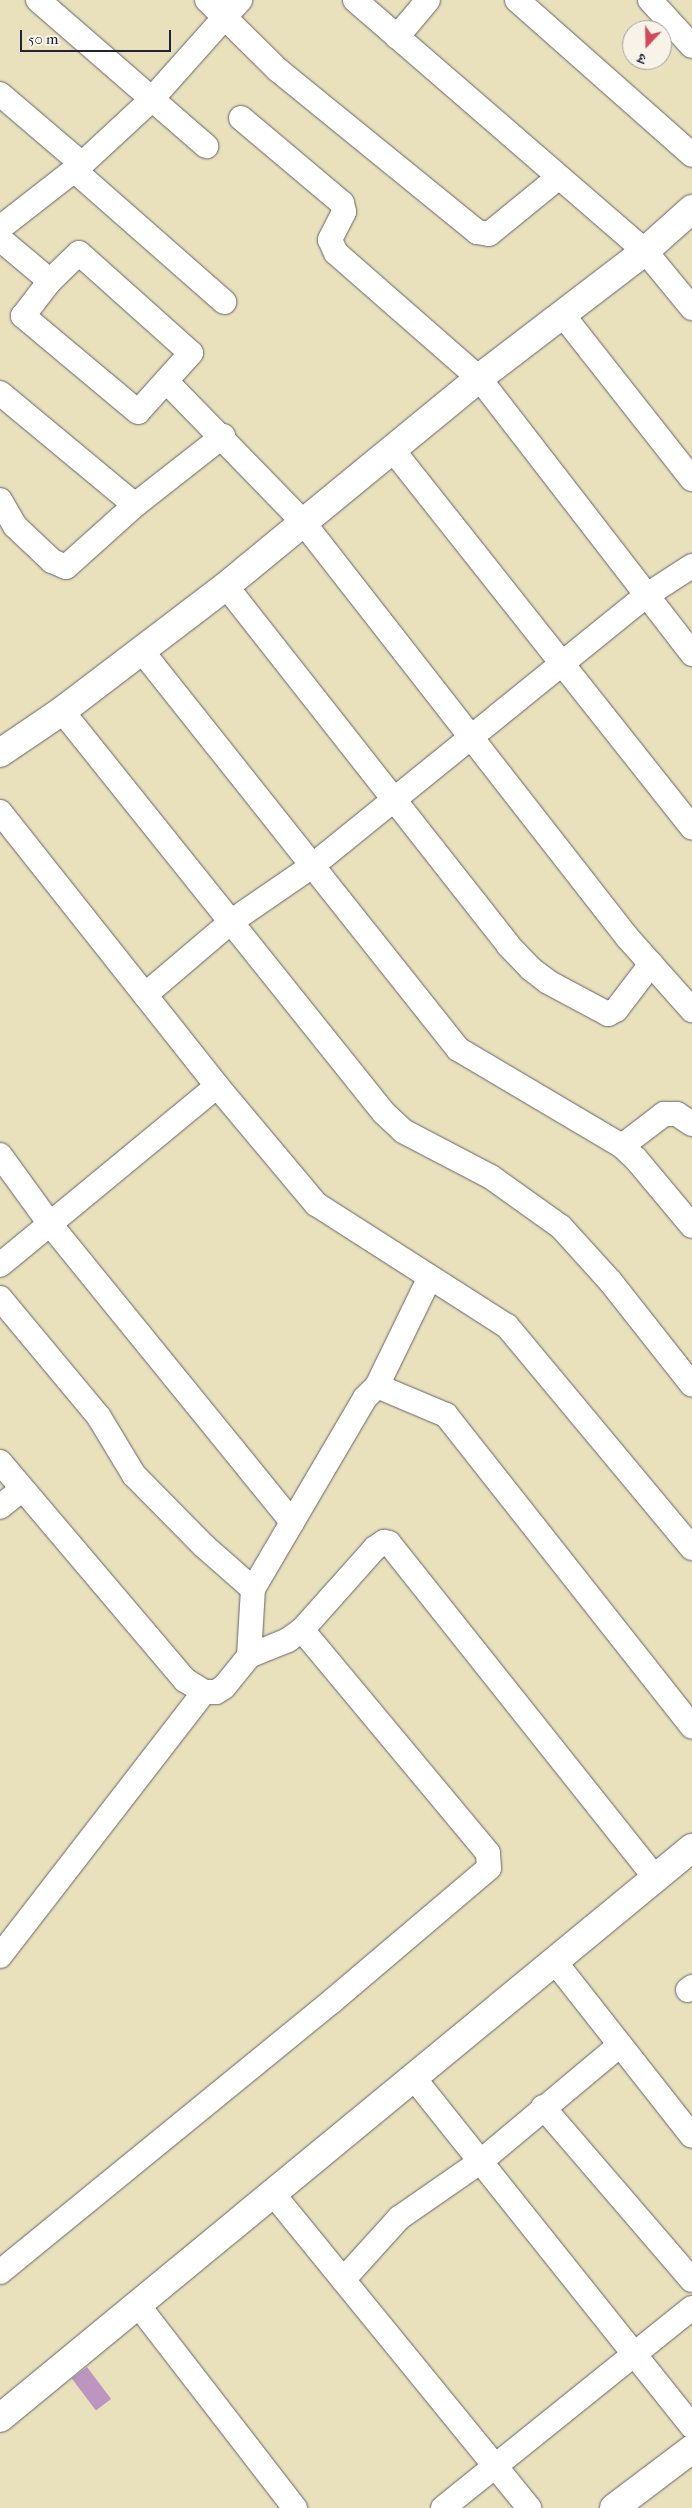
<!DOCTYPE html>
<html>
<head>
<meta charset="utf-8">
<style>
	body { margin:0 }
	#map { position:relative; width:692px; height:2508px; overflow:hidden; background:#e9e0bc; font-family:"IM FELL French Canon","Noto Serif Devanagari",serif }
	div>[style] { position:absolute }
	.building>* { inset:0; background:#bc96c1; transform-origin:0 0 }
	.roads { filter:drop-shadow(0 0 1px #686468) drop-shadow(0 0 1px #686468) }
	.minor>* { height:24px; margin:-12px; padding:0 12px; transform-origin:12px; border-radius:12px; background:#fff }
	.tertiary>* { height:28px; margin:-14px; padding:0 14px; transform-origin:14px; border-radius:14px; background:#fff }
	span { translate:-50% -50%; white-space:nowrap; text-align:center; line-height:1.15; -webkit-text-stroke:4px #f7f3e8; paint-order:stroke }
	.north { position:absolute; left:622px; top:20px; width:50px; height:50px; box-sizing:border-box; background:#f7f3e8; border:1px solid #a29fa3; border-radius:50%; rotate:201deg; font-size:14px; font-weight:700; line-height:20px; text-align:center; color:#22223b }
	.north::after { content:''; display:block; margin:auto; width:18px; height:22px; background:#d1495b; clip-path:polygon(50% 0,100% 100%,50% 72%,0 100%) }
	.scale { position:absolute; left:20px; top:30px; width:151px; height:22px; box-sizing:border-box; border:2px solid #22223b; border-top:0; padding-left:6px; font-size:15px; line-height:18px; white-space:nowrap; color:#22223b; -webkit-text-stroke:4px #f7f3e8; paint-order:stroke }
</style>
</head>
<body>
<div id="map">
	<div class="building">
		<div style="left:87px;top:2367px;width:40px;height:19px;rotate:53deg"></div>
	</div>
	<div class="roads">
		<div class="minor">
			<div style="left:38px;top:0;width:223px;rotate:41deg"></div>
			<div style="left:207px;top:0;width:100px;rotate:44.6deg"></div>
			<div style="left:278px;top:70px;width:257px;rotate:39.1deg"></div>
			<div style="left:477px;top:232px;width:12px;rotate:9deg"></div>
			<div style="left:489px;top:234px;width:90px;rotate:-39.2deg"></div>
			<div style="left:355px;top:0;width:384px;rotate:40.9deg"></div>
			<div style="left:645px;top:251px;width:74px;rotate:50.5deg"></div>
			<div style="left:517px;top:0;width:234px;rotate:41.5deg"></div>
			<div style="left:650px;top:0;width:62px;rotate:47.6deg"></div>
			<div style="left:397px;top:37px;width:48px;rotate:-50deg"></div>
			<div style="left:0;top:94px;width:108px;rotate:40.5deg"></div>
			<div style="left:241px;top:118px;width:132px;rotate:40.1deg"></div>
			<div style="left:342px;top:203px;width:9px;rotate:77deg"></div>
			<div style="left:344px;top:212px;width:31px;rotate:117deg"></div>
			<div style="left:330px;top:240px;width:14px;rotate:65deg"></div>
			<div style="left:336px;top:253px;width:190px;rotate:41.2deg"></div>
			<div style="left:479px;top:378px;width:349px;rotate:52.3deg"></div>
			<div style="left:74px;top:170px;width:200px;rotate:41.3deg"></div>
			<div style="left:0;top:228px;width:104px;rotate:-38deg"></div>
			<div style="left:82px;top:164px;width:94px;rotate:-42.8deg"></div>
			<div style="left:151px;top:100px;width:134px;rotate:-48.3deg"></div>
			<div style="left:0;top:239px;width:65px;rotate:40deg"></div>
			<div style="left:79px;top:253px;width:150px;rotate:41.8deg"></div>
			<div style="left:191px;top:353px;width:79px;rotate:131.9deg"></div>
			<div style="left:138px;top:412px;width:150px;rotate:-140.1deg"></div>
			<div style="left:23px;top:316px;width:44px;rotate:-52.4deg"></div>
			<div style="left:50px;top:281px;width:40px;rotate:-44deg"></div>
			<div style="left:562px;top:314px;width:210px;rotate:51.8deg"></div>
			<div style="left:166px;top:381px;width:197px;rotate:45.8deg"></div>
			<div style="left:303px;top:522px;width:526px;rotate:52.02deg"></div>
			<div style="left:627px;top:937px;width:98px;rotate:48.3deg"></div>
			<div style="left:0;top:393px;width:175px;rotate:39.7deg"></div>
			<div style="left:392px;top:449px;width:483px;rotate:51.6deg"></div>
			<div style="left:0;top:500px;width:30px;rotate:60deg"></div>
			<div style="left:15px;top:526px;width:51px;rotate:43.4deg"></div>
			<div style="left:52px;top:561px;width:15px;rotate:23deg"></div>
			<div style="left:66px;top:567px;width:93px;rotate:-41.9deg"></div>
			<div style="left:135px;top:505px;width:112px;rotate:-38.1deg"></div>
			<div style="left:226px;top:586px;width:457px;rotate:51.8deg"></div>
			<div style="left:508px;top:945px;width:33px;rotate:46deg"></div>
			<div style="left:531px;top:969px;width:21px;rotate:37deg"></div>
			<div style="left:548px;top:982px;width:68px;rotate:28.1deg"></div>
			<div style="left:608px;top:1014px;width:9px;rotate:-27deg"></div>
			<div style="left:616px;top:1010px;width:58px;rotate:-52.7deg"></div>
			<div style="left:141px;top:650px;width:510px;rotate:51.53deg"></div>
			<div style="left:458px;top:1049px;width:191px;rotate:30.6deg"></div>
			<div style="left:622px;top:1146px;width:19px;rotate:43deg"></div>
			<div style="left:636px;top:1159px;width:87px;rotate:50.1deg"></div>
			<div style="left:62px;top:711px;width:515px;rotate:51.31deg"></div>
			<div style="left:384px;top:1113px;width:26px;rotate:43deg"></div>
			<div style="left:403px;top:1131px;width:99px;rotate:27.6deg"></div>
			<div style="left:491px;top:1177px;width:86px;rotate:35.5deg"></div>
			<div style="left:561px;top:1227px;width:73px;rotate:47.8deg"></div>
			<div style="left:610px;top:1281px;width:132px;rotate:51.7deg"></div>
			<div style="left:0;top:812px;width:350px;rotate:51.6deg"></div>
			<div style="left:217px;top:1086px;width:154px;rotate:50deg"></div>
			<div style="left:316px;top:1204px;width:227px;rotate:32.6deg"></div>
			<div style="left:507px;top:1326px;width:289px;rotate:50.2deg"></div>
			<div style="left:145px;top:995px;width:114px;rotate:-40.4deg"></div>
			<div style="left:232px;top:921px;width:97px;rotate:-34.5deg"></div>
			<div style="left:312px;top:866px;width:427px;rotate:-39deg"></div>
			<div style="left:644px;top:597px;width:57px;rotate:-32.9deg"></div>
			<div style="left:622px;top:1146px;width:53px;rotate:-37.3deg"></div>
			<div style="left:664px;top:1114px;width:13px"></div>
			<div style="left:677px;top:1114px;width:18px;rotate:34deg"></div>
			<div style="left:0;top:1155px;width:85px;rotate:54.1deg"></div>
			<div style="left:50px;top:1224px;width:384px;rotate:50.9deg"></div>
			<div style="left:0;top:1265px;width:281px;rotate:-39.5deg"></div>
			<div style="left:0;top:1298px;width:155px;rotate:50.2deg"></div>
			<div style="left:99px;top:1417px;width:68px;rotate:58.9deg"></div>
			<div style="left:134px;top:1475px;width:100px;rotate:45.4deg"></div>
			<div style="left:204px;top:1546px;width:65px;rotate:41.3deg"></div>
			<div style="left:377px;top:1386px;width:121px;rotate:-64.1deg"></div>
			<div style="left:0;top:1462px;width:286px;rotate:49.7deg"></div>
			<div style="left:185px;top:1680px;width:22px;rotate:32deg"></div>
			<div style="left:204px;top:1692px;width:12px"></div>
			<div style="left:216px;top:1692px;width:9px;rotate:-32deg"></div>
			<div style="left:224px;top:1687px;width:40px;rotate:-51deg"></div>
			<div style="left:249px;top:1656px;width:42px;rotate:-22.3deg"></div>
			<div style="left:288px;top:1640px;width:17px;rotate:-36deg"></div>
			<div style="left:302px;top:1630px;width:110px;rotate:-48.3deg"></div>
			<div style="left:375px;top:1548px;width:11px;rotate:-34deg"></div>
			<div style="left:384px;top:1542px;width:5px;rotate:11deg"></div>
			<div style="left:389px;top:1543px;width:429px;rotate:51.5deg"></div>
			<div style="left:0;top:1507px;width:28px;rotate:-39deg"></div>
			<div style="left:249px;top:1656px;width:67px;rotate:-86.6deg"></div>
			<div style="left:253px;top:1589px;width:221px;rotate:-59.6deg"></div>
			<div style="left:365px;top:1398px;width:17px;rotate:-45deg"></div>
			<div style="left:377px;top:1386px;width:75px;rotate:22.8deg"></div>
			<div style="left:446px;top:1415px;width:397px;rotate:51.7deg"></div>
			<div style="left:0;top:1956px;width:334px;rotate:-52.3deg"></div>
			<div style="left:555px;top:1962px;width:221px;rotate:51.8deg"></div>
			<div style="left:688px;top:1990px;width:5px;rotate:-37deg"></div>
			<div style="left:413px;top:2077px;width:447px;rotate:51.4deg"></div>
			<div style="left:543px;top:2107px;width:228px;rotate:49.3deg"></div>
			<div style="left:274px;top:2195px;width:404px;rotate:50.8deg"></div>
			<div style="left:0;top:2272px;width:427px;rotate:-39.2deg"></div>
			<div style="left:331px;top:2002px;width:207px;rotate:-40.3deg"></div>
			<div style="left:489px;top:1868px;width:15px;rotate:-94deg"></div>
			<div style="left:488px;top:1853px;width:290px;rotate:-129.8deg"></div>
			<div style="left:343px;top:2280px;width:84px;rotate:-47.9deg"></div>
			<div style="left:399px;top:2218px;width:98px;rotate:-34.7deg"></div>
			<div style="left:480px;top:2162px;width:182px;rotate:-39.9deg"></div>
			<div style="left:138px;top:2305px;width:257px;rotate:52.3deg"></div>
			<div style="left:443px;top:2508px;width:319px;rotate:-38.8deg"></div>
		</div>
		<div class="tertiary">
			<div style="left:0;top:753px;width:75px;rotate:-34.1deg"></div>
			<div style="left:62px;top:711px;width:206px;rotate:-37.3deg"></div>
			<div style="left:226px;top:586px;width:328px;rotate:-39.4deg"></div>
			<div style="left:479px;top:378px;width:209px;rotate:-37.4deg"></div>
			<div style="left:645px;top:251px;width:63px;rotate:-41.8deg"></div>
			<div style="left:0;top:2418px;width:897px;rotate:-39.48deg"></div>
			<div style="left:614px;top:2508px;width:98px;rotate:-37.1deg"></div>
		</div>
	</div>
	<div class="north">उ</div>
	<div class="scale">50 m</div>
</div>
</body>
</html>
